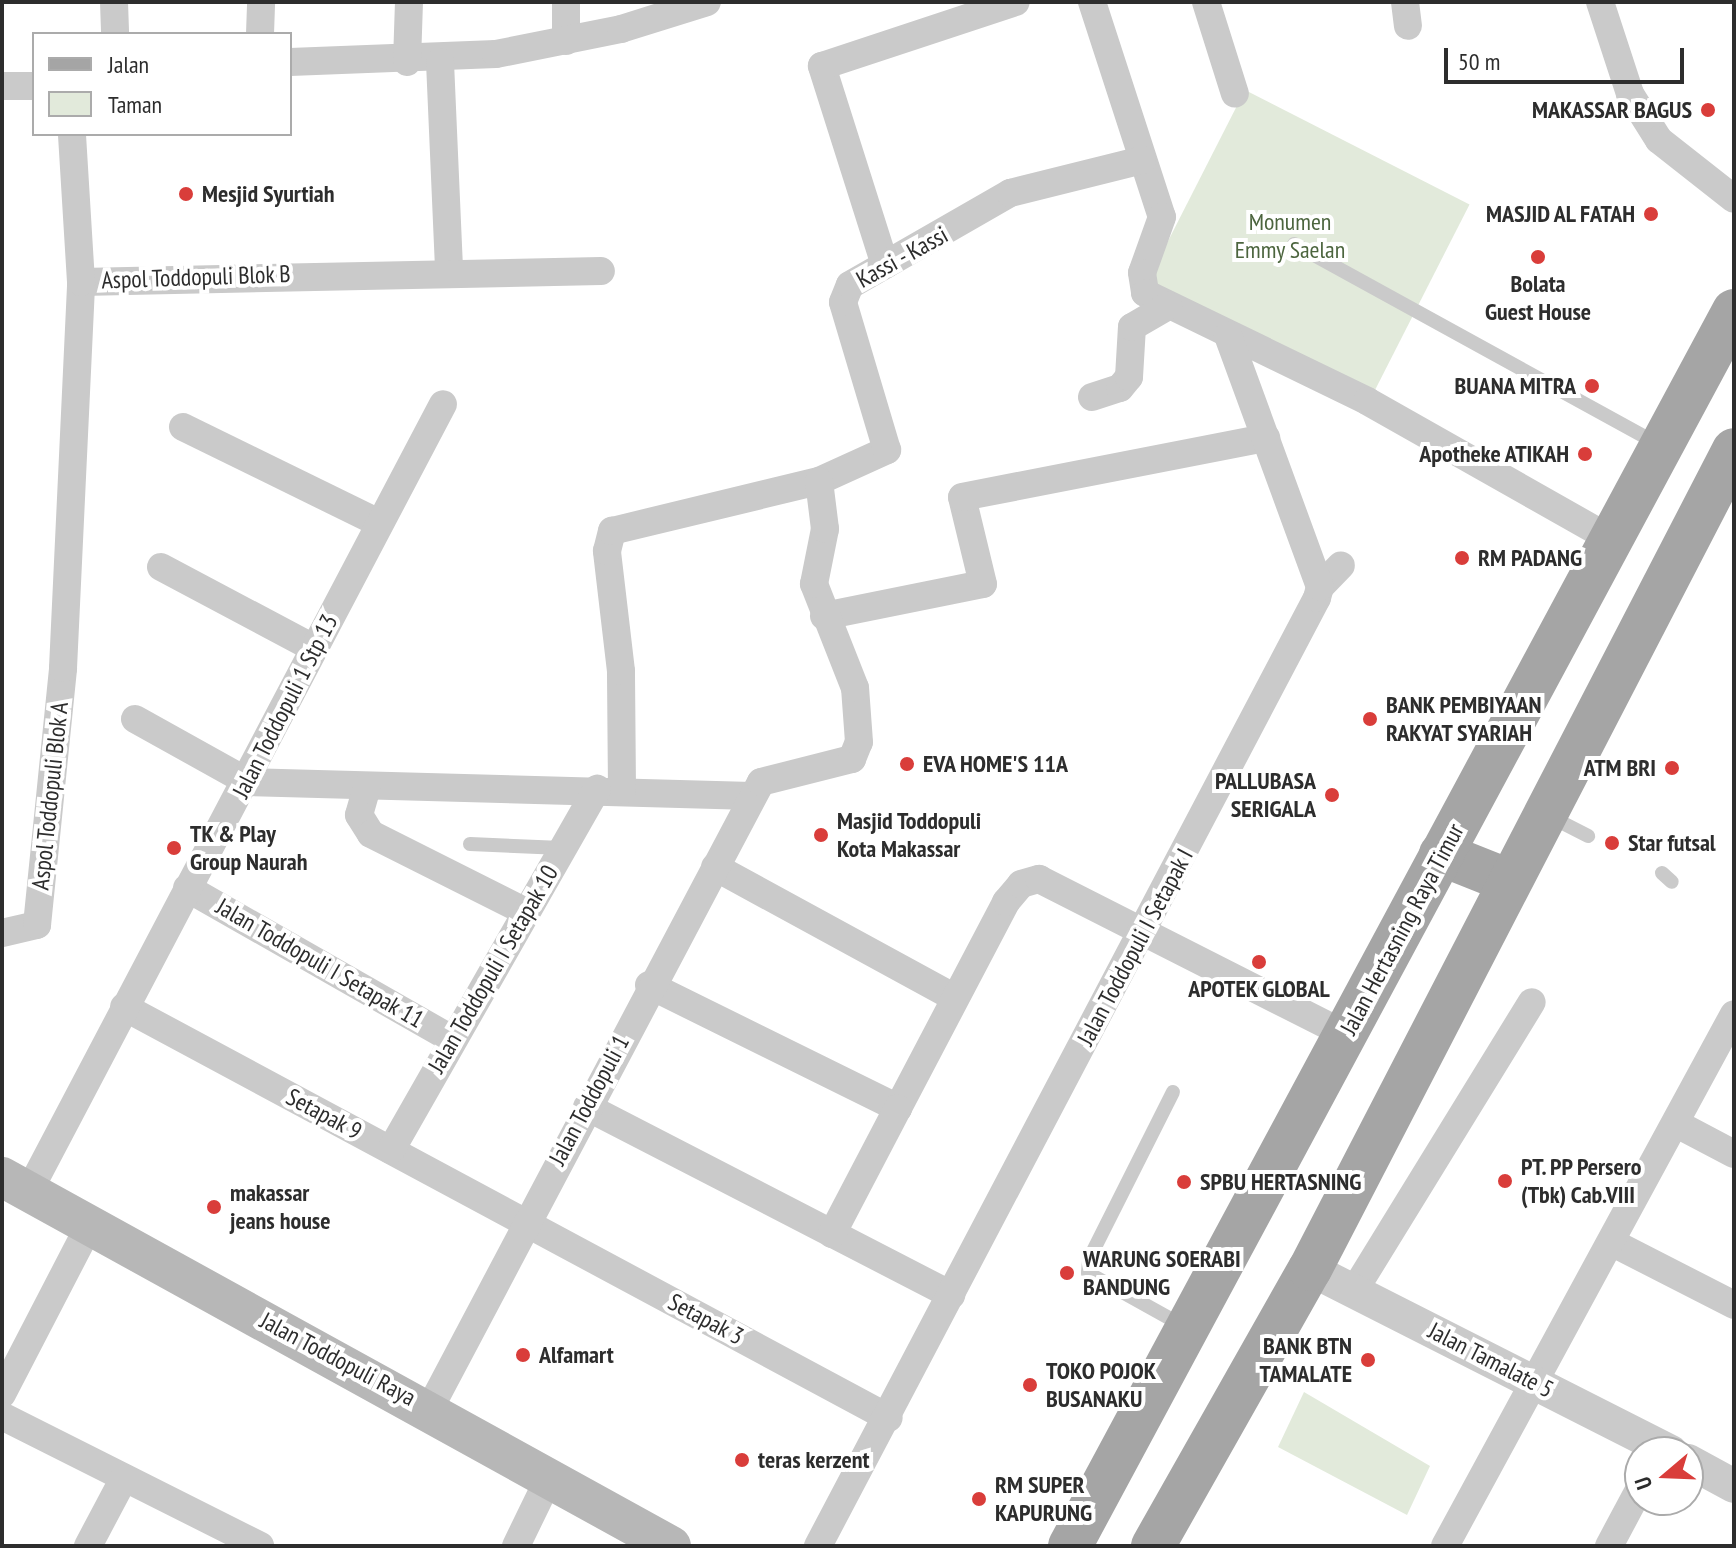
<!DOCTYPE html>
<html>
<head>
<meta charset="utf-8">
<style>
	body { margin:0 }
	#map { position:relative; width:1736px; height:1548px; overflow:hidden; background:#fff; font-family:"PT Sans Narrow",sans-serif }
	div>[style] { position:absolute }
	.green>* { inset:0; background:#e2eadb; transform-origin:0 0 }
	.service>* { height:14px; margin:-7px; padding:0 7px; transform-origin:7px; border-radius:7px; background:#cacaca }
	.minor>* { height:28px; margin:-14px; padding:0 14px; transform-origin:14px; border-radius:14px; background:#cacaca }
	.tertiary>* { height:34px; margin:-17px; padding:0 17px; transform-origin:17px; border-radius:17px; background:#cacaca }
	.secondary>* { height:40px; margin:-20px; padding:0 20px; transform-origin:20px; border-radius:20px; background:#b7b7b7 }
	.primary>* { height:44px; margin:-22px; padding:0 22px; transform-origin:22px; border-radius:22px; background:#a5a5a5 }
	.dots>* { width:22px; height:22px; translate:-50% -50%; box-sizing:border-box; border:4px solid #fff; border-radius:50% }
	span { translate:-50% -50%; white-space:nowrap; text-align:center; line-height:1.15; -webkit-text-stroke:8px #fff; paint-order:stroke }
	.poi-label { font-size:24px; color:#2d2d2d; font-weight:700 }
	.right { translate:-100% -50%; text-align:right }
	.left { translate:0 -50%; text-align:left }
	.park-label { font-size:24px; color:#4c653e }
	.street-label { font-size:24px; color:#2d2d2d }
	.frame { position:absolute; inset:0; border:4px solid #2d2d2d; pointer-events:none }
	.legend { position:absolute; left:32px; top:32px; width:260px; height:104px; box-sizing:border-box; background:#fff; border:2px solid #ababab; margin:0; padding:10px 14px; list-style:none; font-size:24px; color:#2d2d2d }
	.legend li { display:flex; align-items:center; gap:16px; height:40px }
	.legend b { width:40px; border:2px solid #ababab }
	.north { position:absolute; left:1624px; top:1436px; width:80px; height:80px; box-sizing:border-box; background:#fff; border:2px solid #ababab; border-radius:50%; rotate:251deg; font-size:22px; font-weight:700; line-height:32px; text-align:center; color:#2d2d2d }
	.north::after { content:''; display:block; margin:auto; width:28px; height:36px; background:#d93d3a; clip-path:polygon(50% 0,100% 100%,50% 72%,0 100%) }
	.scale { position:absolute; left:1444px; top:48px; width:240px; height:36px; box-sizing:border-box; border:4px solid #2d2d2d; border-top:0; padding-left:10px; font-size:24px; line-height:28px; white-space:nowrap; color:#2d2d2d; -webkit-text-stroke:6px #fff; paint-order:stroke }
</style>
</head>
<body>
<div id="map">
	<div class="green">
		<div style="left:1245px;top:90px;width:252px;height:218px;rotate:27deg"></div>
		<div style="clip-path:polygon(1304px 1392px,1430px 1466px,1407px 1515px,1278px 1447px)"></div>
	</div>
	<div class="service">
		<div style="left:1294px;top:244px;width:415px;rotate:28.8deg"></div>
		<div style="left:1549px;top:816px;width:44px;rotate:27.1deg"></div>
		<div style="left:470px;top:844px;width:92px;rotate:2.5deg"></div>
		<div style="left:1662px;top:873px;width:13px;rotate:42deg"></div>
		<div style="left:1173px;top:1092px;width:187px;rotate:116.7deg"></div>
		<div style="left:1089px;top:1259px;width:14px;rotate:94deg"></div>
		<div style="left:1088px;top:1273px;width:111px;rotate:29.1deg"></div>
	</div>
	<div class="minor">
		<div style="left:114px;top:2px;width:32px;rotate:88deg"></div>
		<div style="left:1092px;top:2px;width:226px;rotate:72deg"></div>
		<div style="left:1162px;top:217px;width:59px;rotate:109.7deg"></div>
		<div style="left:1142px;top:273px;width:20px;rotate:81deg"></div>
		<div style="left:1145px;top:293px;width:247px;rotate:25.9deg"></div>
		<div style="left:1367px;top:401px;width:284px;rotate:29.5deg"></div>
		<div style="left:1206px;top:2px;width:96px;rotate:72.5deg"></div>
		<div style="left:1405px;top:2px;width:24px;rotate:83deg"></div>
		<div style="left:1600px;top:2px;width:97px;rotate:71.9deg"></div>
		<div style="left:1630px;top:94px;width:54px;rotate:57.8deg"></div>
		<div style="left:1659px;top:140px;width:95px;rotate:38.2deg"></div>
		<div style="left:260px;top:34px;width:32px;rotate:-88deg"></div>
		<div style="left:566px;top:41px;width:39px;rotate:-90deg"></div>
		<div style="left:290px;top:62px;width:206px;rotate:-2.2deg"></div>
		<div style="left:496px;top:54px;width:127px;rotate:-11.3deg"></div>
		<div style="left:621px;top:29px;width:90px;rotate:-17.4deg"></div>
		<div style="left:407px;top:62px;width:60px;rotate:-88.1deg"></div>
		<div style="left:440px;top:62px;width:209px;rotate:87.5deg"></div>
		<div style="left:2px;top:86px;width:32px"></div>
		<div style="left:885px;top:265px;width:209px;rotate:-107.6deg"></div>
		<div style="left:822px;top:66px;width:204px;rotate:-18.3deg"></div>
		<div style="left:81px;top:282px;width:520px;rotate:-1.21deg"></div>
		<div style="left:1092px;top:397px;width:29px;rotate:-18deg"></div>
		<div style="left:1120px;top:388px;width:14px;rotate:-51deg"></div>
		<div style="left:1129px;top:377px;width:50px;rotate:-86.6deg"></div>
		<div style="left:1132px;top:327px;width:42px;rotate:-30.3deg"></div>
		<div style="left:183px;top:427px;width:218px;rotate:26.1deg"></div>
		<div style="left:819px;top:481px;width:75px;rotate:-24.5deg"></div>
		<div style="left:887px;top:450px;width:154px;rotate:-106.6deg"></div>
		<div style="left:843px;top:302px;width:18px;rotate:-68deg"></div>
		<div style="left:850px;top:285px;width:185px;rotate:-29.9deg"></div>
		<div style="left:1010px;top:193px;width:136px;rotate:-14deg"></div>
		<div style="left:161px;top:567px;width:174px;rotate:28deg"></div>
		<div style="left:1320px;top:587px;width:30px;rotate:-46deg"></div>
		<div style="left:824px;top:616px;width:162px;rotate:-11.4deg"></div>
		<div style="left:983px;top:584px;width:89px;rotate:-103.6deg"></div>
		<div style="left:962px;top:497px;width:310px;rotate:-11deg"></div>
		<div style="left:135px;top:719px;width:129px;rotate:29.1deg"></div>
		<div style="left:248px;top:782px;width:504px;rotate:1.59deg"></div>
		<div style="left:367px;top:787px;width:29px;rotate:106deg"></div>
		<div style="left:359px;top:815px;width:22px;rotate:58deg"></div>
		<div style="left:371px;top:834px;width:174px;rotate:26.7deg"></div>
		<div style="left:622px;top:790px;width:119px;rotate:-90.5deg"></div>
		<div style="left:621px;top:671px;width:121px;rotate:-96.7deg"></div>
		<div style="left:607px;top:551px;width:21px;rotate:-76deg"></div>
		<div style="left:612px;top:531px;width:213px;rotate:-13.6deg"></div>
		<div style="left:715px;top:867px;width:273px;rotate:28.6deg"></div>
		<div style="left:187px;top:888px;width:305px;rotate:29.7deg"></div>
		<div style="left:2px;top:933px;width:36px;rotate:-13deg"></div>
		<div style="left:37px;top:925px;width:258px;rotate:-84.2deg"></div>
		<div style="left:63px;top:668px;width:386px;rotate:-87.3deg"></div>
		<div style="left:81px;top:282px;width:148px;rotate:-93.5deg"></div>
		<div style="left:649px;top:985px;width:278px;rotate:26.3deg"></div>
		<div style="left:898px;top:1108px;width:233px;rotate:-62.3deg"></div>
		<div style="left:1006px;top:902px;width:23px;rotate:-50deg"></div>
		<div style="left:1021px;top:884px;width:19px;rotate:-16deg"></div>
		<div style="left:1039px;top:879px;width:344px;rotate:26.9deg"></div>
		<div style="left:124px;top:1007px;width:868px;rotate:28.25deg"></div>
		<div style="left:587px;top:1107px;width:410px;rotate:27.3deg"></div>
		<div style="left:1677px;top:1124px;width:64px;rotate:27.8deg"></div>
		<div style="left:391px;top:1150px;width:416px;rotate:-60.3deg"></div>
		<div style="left:29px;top:1191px;width:889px;rotate:-62.25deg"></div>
		<div style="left:832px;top:1234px;width:142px;rotate:-62.4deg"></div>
		<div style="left:1611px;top:1242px;width:138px;rotate:27.1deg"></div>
		<div style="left:1354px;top:1291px;width:339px;rotate:-58.4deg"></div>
		<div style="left:2px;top:1394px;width:187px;rotate:-62.6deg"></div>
		<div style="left:430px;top:1408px;width:708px;rotate:-62.13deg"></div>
		<div style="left:761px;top:782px;width:94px;rotate:-14.2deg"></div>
		<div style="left:852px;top:759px;width:18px;rotate:-68deg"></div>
		<div style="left:859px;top:742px;width:54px;rotate:-94.2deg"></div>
		<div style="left:855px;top:688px;width:112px;rotate:-111.5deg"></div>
		<div style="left:814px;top:584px;width:56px;rotate:-78.7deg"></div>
		<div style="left:825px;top:529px;width:48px;rotate:-97.1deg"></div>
		<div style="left:2px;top:1416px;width:289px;rotate:26.7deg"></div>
		<div style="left:88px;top:1546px;width:77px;rotate:-62.1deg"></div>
		<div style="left:516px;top:1546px;width:73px;rotate:-64.1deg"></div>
		<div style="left:818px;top:1546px;width:1071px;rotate:-62.24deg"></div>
		<div style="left:1317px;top:598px;width:11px;rotate:-75deg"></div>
		<div style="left:1320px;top:587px;width:268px;rotate:-110.1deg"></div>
		<div style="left:1445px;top:1546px;width:605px;rotate:-61.49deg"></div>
		<div style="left:1609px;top:1546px;width:66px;rotate:-61.9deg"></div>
	</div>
	<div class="tertiary">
		<div style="left:1310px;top:1269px;width:405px;rotate:26.9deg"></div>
		<div style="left:1688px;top:1461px;width:52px;rotate:28.5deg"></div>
	</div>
	<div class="secondary">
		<div style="left:2px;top:1177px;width:764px;rotate:28.88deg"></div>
	</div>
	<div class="primary">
		<div style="left:1441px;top:854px;width:73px;rotate:21.7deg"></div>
		<div style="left:1070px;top:1546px;width:1402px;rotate:-61.74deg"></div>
		<div style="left:1153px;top:1546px;width:318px;rotate:-60.5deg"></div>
		<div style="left:1310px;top:1269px;width:922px;rotate:-62.63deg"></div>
	</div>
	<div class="dots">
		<div style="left:1708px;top:110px;background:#d93d3a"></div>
		<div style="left:186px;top:194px;background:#d93d3a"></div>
		<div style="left:1651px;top:214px;background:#d93d3a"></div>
		<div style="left:1538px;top:257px;background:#d93d3a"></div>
		<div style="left:1592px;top:386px;background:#d93d3a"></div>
		<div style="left:1585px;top:454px;background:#d93d3a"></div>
		<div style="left:1462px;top:558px;background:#d93d3a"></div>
		<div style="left:1370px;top:719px;background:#d93d3a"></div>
		<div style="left:907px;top:764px;background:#d93d3a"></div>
		<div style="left:1672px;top:768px;background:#d93d3a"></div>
		<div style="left:1332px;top:795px;background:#d93d3a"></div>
		<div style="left:821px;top:835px;background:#d93d3a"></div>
		<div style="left:1612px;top:843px;background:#d93d3a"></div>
		<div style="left:174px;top:848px;background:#d93d3a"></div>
		<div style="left:1259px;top:962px;background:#d93d3a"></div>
		<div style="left:1505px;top:1181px;background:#d93d3a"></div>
		<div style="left:1184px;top:1182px;background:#d93d3a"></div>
		<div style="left:214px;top:1207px;background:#d93d3a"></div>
		<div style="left:1067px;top:1273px;background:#d93d3a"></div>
		<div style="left:523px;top:1355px;background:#d93d3a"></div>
		<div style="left:1368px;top:1360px;background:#d93d3a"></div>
		<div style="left:1030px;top:1385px;background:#d93d3a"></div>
		<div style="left:742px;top:1460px;background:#d93d3a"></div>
		<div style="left:979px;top:1499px;background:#d93d3a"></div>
	</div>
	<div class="poi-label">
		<span class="right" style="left:1692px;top:110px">MAKASSAR BAGUS</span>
		<span class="left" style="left:202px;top:194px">Mesjid Syurtiah</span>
		<span class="right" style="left:1635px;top:214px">MASJID AL FATAH</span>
		<span style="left:1538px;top:298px">Bolata<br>Guest House</span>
		<span class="right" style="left:1576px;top:386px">BUANA MITRA</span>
		<span class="right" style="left:1569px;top:454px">Apotheke ATIKAH</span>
		<span class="left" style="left:1478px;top:558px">RM PADANG</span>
		<span class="left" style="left:1386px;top:719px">BANK PEMBIYAAN<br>RAKYAT SYARIAH</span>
		<span class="left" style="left:923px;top:764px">EVA HOME'S 11A</span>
		<span class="right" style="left:1656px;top:768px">ATM BRI</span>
		<span class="right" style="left:1316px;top:795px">PALLUBASA<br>SERIGALA</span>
		<span class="left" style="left:837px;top:835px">Masjid Toddopuli<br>Kota Makassar</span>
		<span class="left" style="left:190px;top:848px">TK &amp; Play<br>Group Naurah</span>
		<span class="left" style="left:1628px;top:843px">Star futsal</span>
		<span style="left:1259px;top:989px">APOTEK GLOBAL</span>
		<span class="left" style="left:1521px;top:1181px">PT. PP Persero<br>(Tbk) Cab.VIII</span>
		<span class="left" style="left:1200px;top:1182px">SPBU HERTASNING</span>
		<span class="left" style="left:230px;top:1207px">makassar<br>jeans house</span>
		<span class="left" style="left:1083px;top:1273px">WARUNG SOERABI<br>BANDUNG</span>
		<span class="right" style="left:1352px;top:1360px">BANK BTN<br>TAMALATE</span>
		<span class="left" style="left:539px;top:1355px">Alfamart</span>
		<span class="left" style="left:1046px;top:1385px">TOKO POJOK<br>BUSANAKU</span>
		<span class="left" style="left:758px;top:1460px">teras kerzent</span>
		<span class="left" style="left:995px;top:1499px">RM SUPER<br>KAPURUNG</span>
	</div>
	<div class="park-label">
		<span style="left:1290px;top:236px">Monumen<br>Emmy Saelan</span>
	</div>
	<div class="street-label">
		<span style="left:902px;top:257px;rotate:-29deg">Kassi - Kassi</span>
		<span style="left:196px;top:277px;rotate:-2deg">Aspol Toddopuli Blok B</span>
		<span style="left:285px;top:706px;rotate:-63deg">Jalan Toddopuli 1 Stp 13</span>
		<span style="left:50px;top:796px;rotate:-84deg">Aspol Toddopuli Blok A</span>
		<span style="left:1402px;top:929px;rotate:-62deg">Jalan Hertasning Raya Timur</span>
		<span style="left:1135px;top:947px;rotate:-62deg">Jalan Toddopuli I Setapak I</span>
		<span style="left:320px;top:963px;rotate:30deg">Jalan Toddopuli I Setapak 11</span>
		<span style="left:493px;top:969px;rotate:-60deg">Jalan Toddopuli I Setapak 10</span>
		<span style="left:589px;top:1100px;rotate:-62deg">Jalan Toddopuli 1</span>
		<span style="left:324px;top:1114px;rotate:28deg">Setapak 9</span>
		<span style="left:706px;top:1319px;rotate:28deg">Setapak 3</span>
		<span style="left:338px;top:1359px;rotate:28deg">Jalan Toddopuli Raya</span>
		<span style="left:1491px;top:1360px;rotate:27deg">Jalan Tamalate 5</span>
	</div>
	<div class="frame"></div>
	<ul class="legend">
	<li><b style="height:10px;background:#a5a5a5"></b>Jalan</li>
	<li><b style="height:22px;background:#e2eadb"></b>Taman</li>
	</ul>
	<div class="north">U</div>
	<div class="scale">50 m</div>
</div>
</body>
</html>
